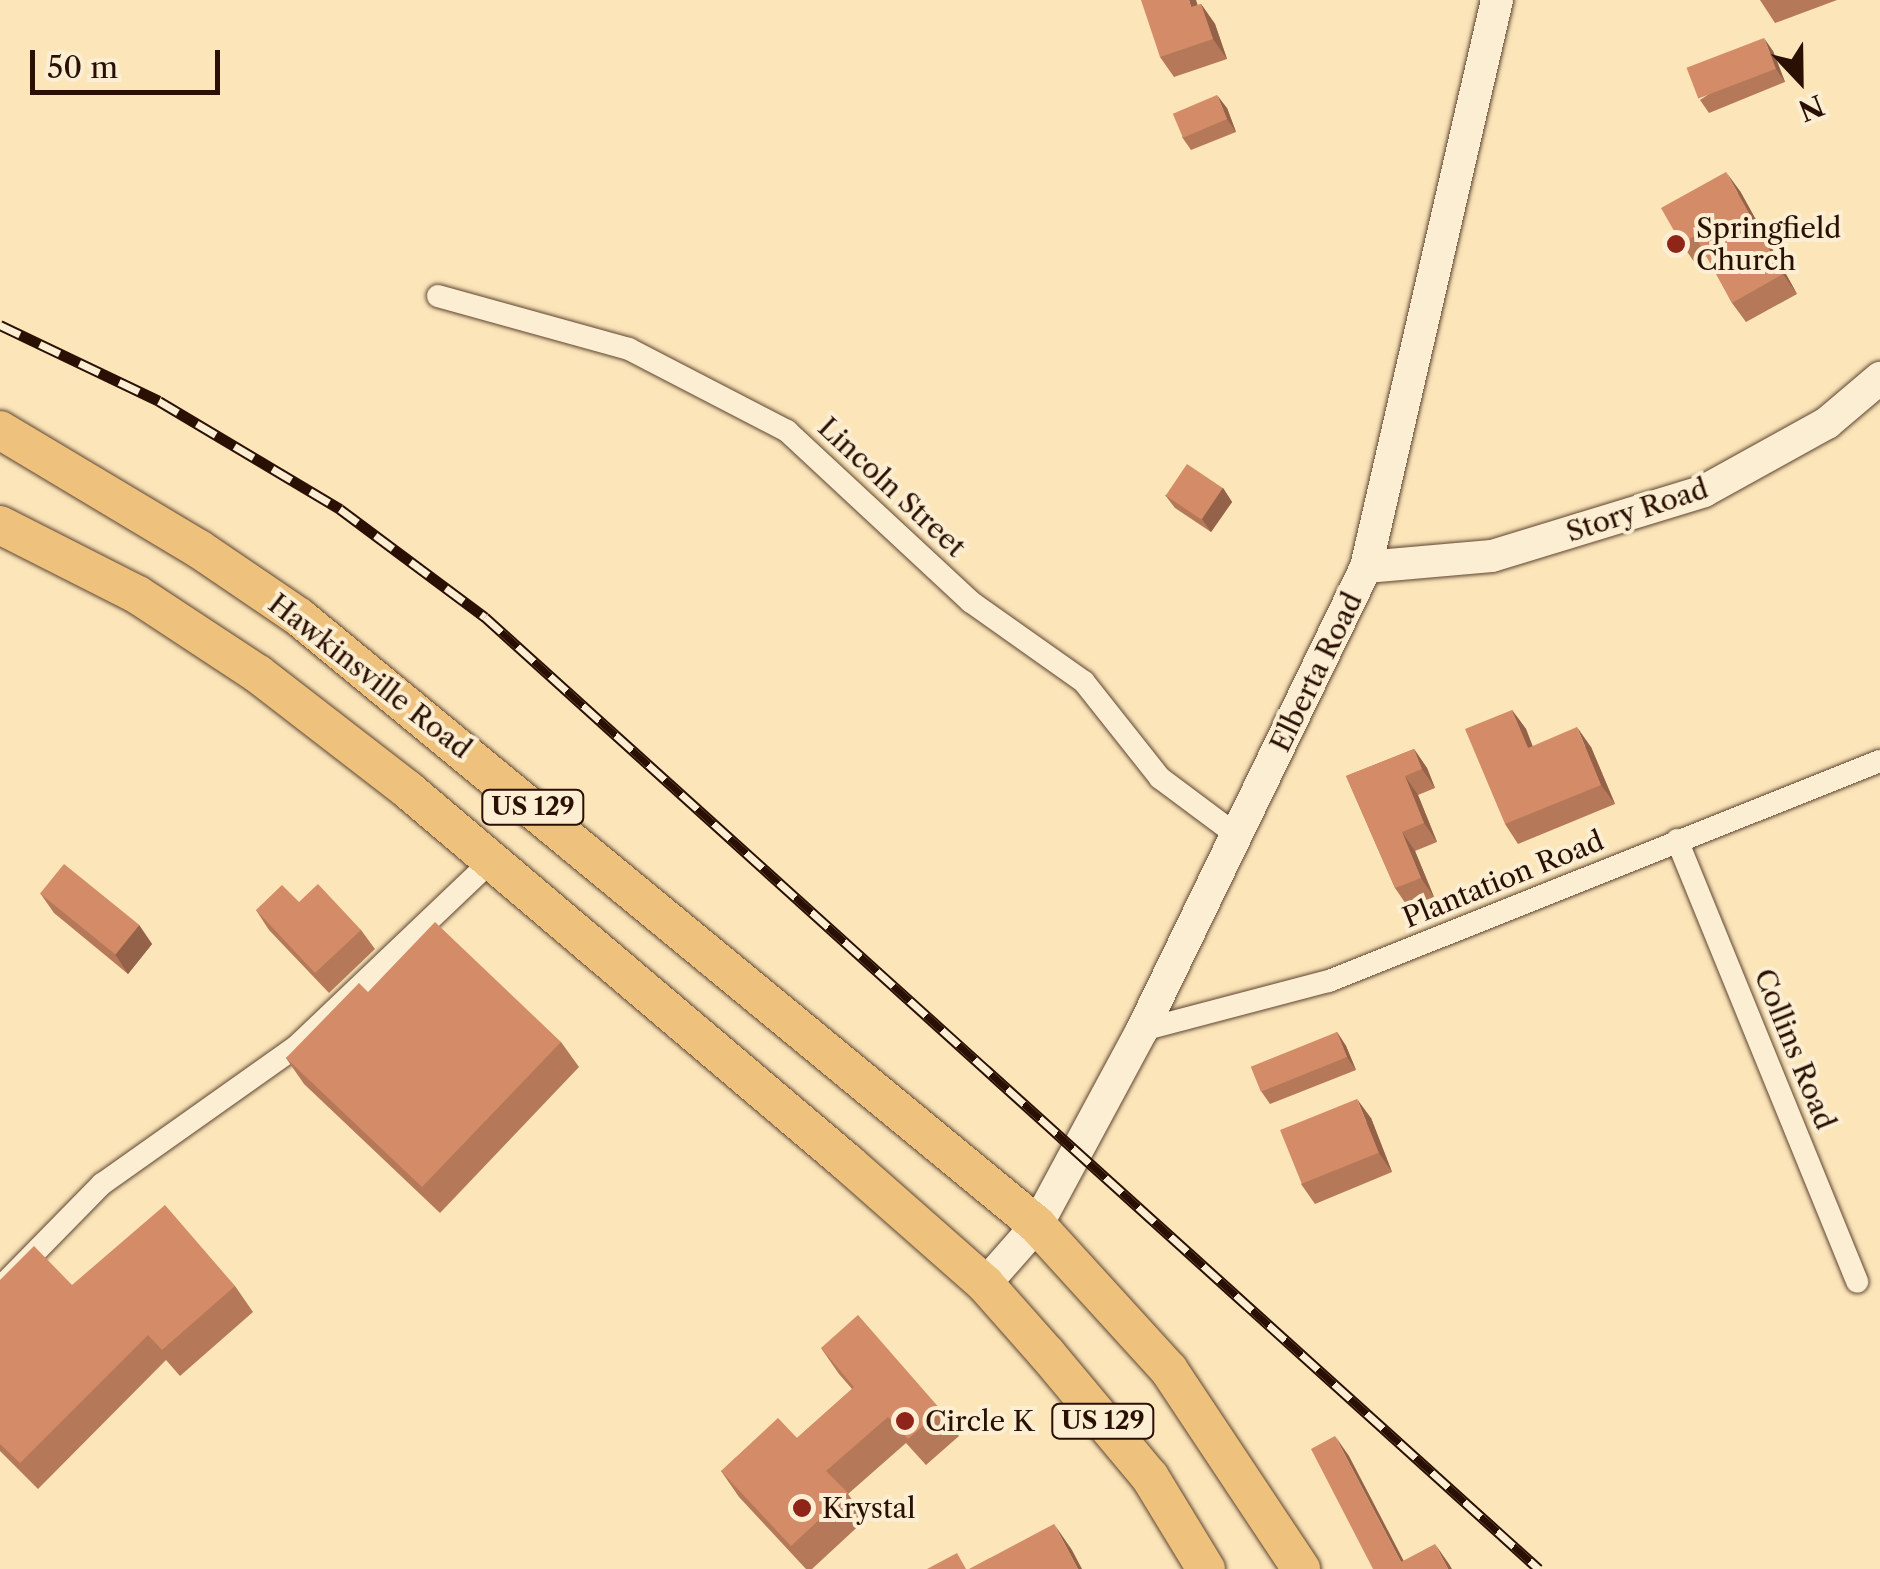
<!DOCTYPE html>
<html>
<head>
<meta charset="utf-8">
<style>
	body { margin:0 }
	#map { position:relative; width:1880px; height:1569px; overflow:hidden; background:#fbe5b9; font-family:"Libre Caslon Text",serif }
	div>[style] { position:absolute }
	.roads { filter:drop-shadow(0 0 2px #5e4430) drop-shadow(0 0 2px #5e4430) }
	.street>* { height:22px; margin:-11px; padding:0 11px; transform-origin:11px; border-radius:11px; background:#fceed2 }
	.secondary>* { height:32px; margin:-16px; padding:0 16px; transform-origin:16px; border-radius:16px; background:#fceed2 }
	.primary>* { height:38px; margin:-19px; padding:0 19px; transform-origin:19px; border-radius:19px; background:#eec27c }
	.rail>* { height:11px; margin-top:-5.5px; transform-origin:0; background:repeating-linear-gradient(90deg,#fceed2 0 22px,#2a0f03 0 44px); box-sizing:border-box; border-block:2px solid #2a0f03 }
	.wall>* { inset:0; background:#b57859 }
	.shaded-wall>* { inset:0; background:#946248 }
	.building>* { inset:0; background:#d38c67; transform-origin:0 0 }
	.dots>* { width:28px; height:28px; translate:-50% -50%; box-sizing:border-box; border:5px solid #fceed2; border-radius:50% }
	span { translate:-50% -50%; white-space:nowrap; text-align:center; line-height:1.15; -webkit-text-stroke:8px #fceed2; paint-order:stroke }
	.shield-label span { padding:2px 8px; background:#fceed2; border:2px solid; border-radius:8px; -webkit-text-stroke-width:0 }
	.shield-label { font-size:25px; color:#2a0f03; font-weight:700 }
	.poi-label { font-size:28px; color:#2a0f03 }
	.left { translate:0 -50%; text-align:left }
	.street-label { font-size:28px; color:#2a0f03 }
	.north { position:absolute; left:1750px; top:30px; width:100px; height:100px; -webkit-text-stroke:8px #fceed2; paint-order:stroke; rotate:158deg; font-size:28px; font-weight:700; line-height:40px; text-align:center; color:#2a0f03 }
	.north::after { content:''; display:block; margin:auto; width:35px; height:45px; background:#2a0f03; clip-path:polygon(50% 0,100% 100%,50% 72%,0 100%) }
	.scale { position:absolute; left:30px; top:50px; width:190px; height:45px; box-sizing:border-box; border:5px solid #2a0f03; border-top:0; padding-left:12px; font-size:30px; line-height:35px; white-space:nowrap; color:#2a0f03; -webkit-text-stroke:8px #fceed2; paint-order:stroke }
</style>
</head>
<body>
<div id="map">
	<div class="roads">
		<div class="street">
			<div style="left:438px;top:296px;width:198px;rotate:15.5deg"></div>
			<div style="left:629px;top:349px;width:178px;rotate:27.4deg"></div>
			<div style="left:787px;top:431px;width:251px;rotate:42.9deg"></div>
			<div style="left:971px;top:602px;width:138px;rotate:35.3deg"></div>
			<div style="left:1084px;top:682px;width:122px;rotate:51.6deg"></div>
			<div style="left:1160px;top:778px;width:94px;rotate:36.7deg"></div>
			<div style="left:1677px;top:840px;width:477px;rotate:67.8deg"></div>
			<div style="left:1142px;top:1030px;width:193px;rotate:-14.7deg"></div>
			<div style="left:1329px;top:981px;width:593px;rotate:-21.77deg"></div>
			<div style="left:0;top:1288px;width:146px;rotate:-45.6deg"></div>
			<div style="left:102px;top:1184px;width:240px;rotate:-35.3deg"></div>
			<div style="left:298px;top:1045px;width:267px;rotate:-43.6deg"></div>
		</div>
		<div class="secondary">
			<div style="left:1366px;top:567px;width:126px;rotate:-5deg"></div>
			<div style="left:1492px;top:556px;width:222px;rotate:-17deg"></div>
			<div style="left:1704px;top:491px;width:141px;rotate:-28.9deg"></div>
			<div style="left:1827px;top:423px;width:70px;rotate:-40.3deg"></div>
			<div style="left:985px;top:1284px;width:79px;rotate:-48.6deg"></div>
			<div style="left:1037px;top:1225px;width:221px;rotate:-61.7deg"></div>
			<div style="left:1142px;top:1030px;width:514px;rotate:-64.18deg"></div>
			<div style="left:1366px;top:567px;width:582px;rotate:-76.99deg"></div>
		</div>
		<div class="primary">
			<div style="left:0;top:430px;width:232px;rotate:30.9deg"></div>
			<div style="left:199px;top:549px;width:121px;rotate:34.2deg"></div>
			<div style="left:299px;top:617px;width:956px;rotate:39.48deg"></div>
			<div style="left:1037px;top:1225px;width:196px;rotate:47.7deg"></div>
			<div style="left:1169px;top:1370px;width:239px;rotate:56.4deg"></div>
			<div style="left:0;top:525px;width:155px;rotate:26.9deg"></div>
			<div style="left:138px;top:595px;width:144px;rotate:33.4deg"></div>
			<div style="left:258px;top:674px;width:190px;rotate:37.7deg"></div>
			<div style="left:408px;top:790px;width:578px;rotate:40.3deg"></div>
			<div style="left:849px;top:1164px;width:181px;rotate:41.4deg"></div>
			<div style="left:985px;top:1284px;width:94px;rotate:48.5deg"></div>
			<div style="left:1047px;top:1354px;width:160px;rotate:50.1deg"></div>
			<div style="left:1150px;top:1477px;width:108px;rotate:58.7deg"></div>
		</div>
	</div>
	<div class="rail">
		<div style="left:0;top:325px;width:176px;rotate:25.5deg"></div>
		<div style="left:159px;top:401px;width:211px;rotate:30.8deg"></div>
		<div style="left:340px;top:509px;width:181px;rotate:36.7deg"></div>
		<div style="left:485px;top:617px;width:1420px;rotate:42.09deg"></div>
	</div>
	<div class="wall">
		<div style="clip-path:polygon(1760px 0,1837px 0,1775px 23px)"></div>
		<div style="clip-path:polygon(1201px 4px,1215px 24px,1227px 59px,1174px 77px,1160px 57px,1198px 5px)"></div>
		<div style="clip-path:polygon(1773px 51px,1785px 82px,1709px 113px,1700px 100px)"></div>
		<div style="clip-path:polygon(1227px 108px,1236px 132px,1191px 150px,1182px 137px)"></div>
		<div style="clip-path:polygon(1740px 191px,1797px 294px,1746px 322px,1732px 303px,1707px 256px,1695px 263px,1681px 243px)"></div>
		<div style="clip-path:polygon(1223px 488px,1232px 502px,1211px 532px,1175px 508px,1165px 495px)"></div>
		<div style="clip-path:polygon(1512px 710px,1526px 729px,1532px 746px,1591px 747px,1615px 804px,1518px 844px,1505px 824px)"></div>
		<div style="clip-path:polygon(1414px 749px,1427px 768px,1435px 788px,1418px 795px,1437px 842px,1415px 851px,1434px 897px,1408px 907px,1395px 888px,1346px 776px)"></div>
		<div style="clip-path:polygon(40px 893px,139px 925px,152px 944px,128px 974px,54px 913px)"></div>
		<div style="clip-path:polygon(299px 902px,361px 930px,375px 949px,329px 993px,269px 930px,256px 910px)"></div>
		<div style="clip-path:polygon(368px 992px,561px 1042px,579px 1067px,440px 1213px,304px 1084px,286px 1058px)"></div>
		<div style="clip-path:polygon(1337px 1032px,1346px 1046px,1356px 1070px,1270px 1104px,1261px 1091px)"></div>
		<div style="clip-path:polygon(1371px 1118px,1392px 1172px,1315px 1204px,1301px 1184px)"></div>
		<div style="clip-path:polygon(0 1280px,72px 1285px,235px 1286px,253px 1312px,180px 1376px,166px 1360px,38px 1489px,0 1451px)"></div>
		<div style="clip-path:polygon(821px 1348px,941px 1410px,959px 1436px,926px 1465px,906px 1443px,848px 1494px,866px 1519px,812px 1569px,806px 1569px,739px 1497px,721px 1471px,797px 1438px,852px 1389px,839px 1374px)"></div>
	</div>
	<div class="shaded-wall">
		<div style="clip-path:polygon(1189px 0,1196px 0,1205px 27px,1191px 7px)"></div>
		<div style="clip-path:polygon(1201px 4px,1215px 24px,1227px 59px,1213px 39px)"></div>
		<div style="clip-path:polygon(1764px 38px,1773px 51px,1785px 82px,1776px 69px)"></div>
		<div style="clip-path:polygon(1217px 95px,1227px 108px,1236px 132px,1227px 119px)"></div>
		<div style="clip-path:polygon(1726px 172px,1740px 191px,1797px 294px,1783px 274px)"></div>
		<div style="clip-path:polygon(1223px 488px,1232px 502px,1211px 532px,1202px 519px)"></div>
		<div style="clip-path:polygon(1512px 710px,1526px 729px,1541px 767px,1528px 748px)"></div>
		<div style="clip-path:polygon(1577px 727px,1591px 747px,1615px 804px,1601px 785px)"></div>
		<div style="clip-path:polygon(1414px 749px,1427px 768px,1435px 788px,1422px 769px)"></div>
		<div style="clip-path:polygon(1405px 776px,1418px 795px,1437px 842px,1424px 823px)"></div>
		<div style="clip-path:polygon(1402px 832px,1415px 851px,1434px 897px,1421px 878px)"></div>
		<div style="clip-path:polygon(139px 925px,152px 944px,128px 974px,115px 954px)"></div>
		<div style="clip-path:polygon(1337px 1032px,1346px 1046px,1356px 1070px,1347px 1057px)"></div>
		<div style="clip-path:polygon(1357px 1099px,1371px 1118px,1392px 1172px,1379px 1153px)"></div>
		<div style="clip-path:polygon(1335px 1436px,1349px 1456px,1408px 1569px,1401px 1562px)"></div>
		<div style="clip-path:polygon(1054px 1524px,1072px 1550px,1082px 1569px,1078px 1569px)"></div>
		<div style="clip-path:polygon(1435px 1544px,1449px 1564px,1452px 1569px,1448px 1569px)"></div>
	</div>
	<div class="building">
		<div style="clip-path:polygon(1141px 0,1189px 0,1191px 7px,1201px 4px,1213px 39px,1160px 57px)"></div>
		<div style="left:1764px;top:38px;width:33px;height:83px;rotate:69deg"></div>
		<div style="left:1217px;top:95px;width:26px;height:48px;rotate:67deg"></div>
		<div style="clip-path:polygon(1726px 172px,1783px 274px,1732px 303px,1695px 236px,1681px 243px,1661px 208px)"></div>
		<div style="left:1187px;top:464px;width:43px;height:38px;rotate:34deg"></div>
		<div style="clip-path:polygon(1512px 710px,1528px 748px,1577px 727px,1601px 785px,1505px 824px,1465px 729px)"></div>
		<div style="clip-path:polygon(1414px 749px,1422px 769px,1405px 776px,1424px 823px,1402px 832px,1421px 878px,1395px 888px,1346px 776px)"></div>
		<div style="left:64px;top:864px;width:97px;height:38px;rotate:39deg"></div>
		<div style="clip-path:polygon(318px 884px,361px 930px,315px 973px,256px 910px,282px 885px,299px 902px)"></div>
		<div style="clip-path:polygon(435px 922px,561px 1042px,422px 1187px,286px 1058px,359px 983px,368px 992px)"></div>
		<div style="left:1337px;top:1032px;width:27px;height:93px;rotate:68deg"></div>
		<div style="left:1357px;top:1099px;width:58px;height:83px;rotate:68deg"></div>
		<div style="clip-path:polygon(165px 1205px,235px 1286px,162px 1350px,148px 1335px,20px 1463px,0 1444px,0 1280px,34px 1246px,72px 1285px)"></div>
		<div style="clip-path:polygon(858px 1315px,941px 1410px,908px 1439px,888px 1417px,826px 1471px,848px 1493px,791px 1546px,721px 1471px,778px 1418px,797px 1438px,854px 1387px,821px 1348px)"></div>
		<div style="clip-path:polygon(1335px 1436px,1401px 1562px,1435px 1544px,1448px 1569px,1373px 1569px,1311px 1449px)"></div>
		<div style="clip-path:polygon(1054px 1524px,1078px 1569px,969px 1569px)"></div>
		<div style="clip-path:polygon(957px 1553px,966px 1569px,927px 1569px)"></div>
	</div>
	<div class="dots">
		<div style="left:1676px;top:244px;background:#8f2418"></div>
		<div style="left:905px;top:1421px;background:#8f2418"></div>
		<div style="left:802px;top:1508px;background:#8f2418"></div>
	</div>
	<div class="shield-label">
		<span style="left:533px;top:807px">US 129</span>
		<span style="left:1103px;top:1421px">US 129</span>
	</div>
	<div class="poi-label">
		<span class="left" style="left:1696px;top:244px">Springfield<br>Church</span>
		<span class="left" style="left:925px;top:1421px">Circle K</span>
		<span class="left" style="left:822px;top:1508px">Krystal</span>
	</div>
	<div class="street-label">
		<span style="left:892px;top:487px;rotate:43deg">Lincoln Street</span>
		<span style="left:1637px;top:510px;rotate:-18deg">Story Road</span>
		<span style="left:1316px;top:672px;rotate:-64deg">Elberta Road</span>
		<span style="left:370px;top:676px;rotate:38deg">Hawkinsville Road</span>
		<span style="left:1503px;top:879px;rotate:-22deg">Plantation Road</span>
		<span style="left:1795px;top:1049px;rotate:68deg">Collins Road</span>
	</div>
	<div class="north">N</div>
	<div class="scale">50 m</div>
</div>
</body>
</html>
